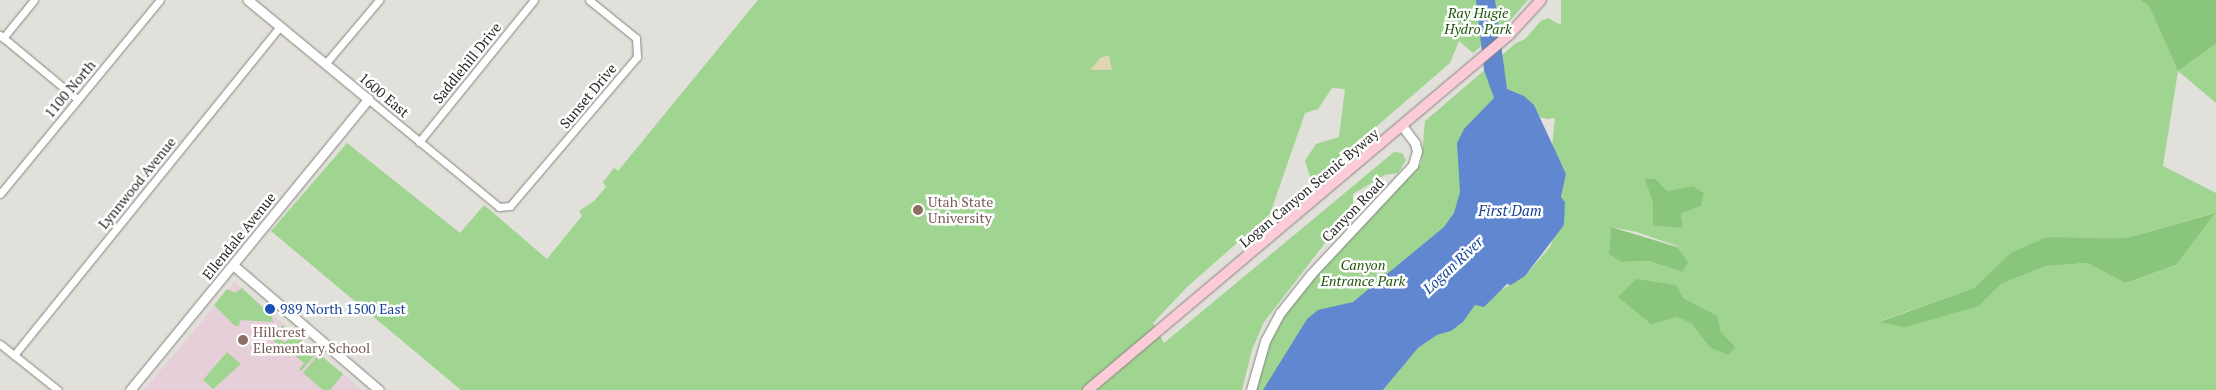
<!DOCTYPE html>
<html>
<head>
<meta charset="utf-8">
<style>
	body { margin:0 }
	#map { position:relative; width:2216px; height:390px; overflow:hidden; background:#e2e0da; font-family:"PT Serif",serif }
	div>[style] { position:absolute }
	.education>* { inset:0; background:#e7cfd9 }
	.green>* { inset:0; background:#9fd591 }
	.forest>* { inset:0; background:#8ac57c }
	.sand>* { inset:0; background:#e0d7b2 }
	.water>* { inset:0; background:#6087cf }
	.roads { filter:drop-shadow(0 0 1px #84837e) drop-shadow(0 0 1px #84837e) }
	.minor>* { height:7px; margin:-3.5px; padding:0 3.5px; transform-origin:3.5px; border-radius:3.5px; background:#fff }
	.tertiary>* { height:9px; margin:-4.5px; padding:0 4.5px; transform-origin:4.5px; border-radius:4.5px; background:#fff }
	.primary>* { height:10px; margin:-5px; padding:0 5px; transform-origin:5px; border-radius:5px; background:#fbcbd8 }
	.dots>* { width:14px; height:14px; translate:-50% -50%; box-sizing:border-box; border:2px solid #fff; border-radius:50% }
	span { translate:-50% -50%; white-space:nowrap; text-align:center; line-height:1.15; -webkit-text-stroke:5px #fff; paint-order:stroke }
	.park-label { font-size:14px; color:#1e550a; font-style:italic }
	.street-label { font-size:14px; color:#272624 }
	.education-label { font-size:14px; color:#785e54 }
	.left { translate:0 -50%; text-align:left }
	.transit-label { font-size:14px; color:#164399 }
	.water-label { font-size:15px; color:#184599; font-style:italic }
</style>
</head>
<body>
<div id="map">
	<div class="education">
		<div style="clip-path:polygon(234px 283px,235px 283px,362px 390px,144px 390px)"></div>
	</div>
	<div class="green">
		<div style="clip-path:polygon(758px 0,1528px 0,1508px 23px,1473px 53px,1459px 41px,1450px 63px,1312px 182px,1305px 161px,1316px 144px,1339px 137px,1345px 89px,1332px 88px,1318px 109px,1305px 113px,1270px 214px,1187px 287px,1153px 323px,1164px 343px,1394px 152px,1402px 153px,1406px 160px,1398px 173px,1385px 175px,1353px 194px,1353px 207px,1264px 322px,1252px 350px,1242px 390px,461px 390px,271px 231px,347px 143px,460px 233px,484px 205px,547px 259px,582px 216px,579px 211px,594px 201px,606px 187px,603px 182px,614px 168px,618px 171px)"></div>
		<div style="clip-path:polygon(evenodd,1561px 0,2140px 0,2149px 6px,2178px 71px,2216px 44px,2216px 103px,2178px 71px,2163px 166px,2216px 193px,2216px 390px,1383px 390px,1418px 348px,1437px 335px,1451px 331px,1463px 322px,1475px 305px,1525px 276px,1550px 247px,1564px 210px,1565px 202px,1561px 197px,1566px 174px,1552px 146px,1555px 118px,1547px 119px,1536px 116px,1462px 215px,1270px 390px,1255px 390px,1273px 335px,1288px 310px,1318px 274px,1421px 164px,1425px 121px,1516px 43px,1525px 39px,1541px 21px,1548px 18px,1561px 25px,1561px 0,1644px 178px,1656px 179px,1667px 191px,1692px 186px,1701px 206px,1681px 214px,1683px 228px,1653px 226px,1653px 203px,1644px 178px,1561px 0,2214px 213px,2176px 265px,2127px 283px,2087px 263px,2046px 266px,2001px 284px,1979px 306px,1880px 321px,1974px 288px,2047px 237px,2127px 238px,2214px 213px,1561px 0,1611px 227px,1637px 232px,1677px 246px,1682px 272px,1649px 261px,1621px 262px,1609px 254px,1611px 227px,1561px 0,1683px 298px,1718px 316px,1721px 332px,1736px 347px,1709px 347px,1692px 324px,1677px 317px,1683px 298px)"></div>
		<div style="clip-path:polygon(242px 288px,272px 316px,273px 322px,240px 320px,239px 326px,235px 326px,214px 305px,227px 289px,235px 293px)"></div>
		<div style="clip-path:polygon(282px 325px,317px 353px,301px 371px,299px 370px,304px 363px,286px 348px,282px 351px,272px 338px,278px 337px,285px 343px,289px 338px,280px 330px)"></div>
		<div style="clip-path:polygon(227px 352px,241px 364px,213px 389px,203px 380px)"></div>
		<div style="clip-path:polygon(319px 354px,343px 374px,330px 390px,323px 390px,303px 373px)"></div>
	</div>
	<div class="forest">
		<div style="clip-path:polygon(2140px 0,2216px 0,2216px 44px,2178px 71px,2149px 6px)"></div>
		<div style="clip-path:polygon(1644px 178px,1656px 179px,1667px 191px,1692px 186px,1704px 193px,1701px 206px,1681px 214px,1683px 228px,1653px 226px,1653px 203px)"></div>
		<div style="clip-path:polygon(2215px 213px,2176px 265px,2126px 283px,2087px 263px,2046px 266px,2001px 284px,1979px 306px,1905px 327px,1879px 322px,1974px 288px,2011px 253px,2047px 237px,2127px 238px)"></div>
		<div style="clip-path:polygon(1611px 227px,1677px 247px,1688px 262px,1682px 272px,1649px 261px,1621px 262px,1609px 254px)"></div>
		<div style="clip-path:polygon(1636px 279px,1676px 285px,1683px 298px,1718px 316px,1721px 332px,1736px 347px,1728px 355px,1709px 347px,1692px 324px,1677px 317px,1651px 324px,1618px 297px)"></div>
	</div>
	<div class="sand">
		<div style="clip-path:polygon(1109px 56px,1112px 70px,1090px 70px,1101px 57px)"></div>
	</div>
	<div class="water">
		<div style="clip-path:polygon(1476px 0,1495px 0,1507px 89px,1524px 96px,1534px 105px,1566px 174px,1561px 197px,1565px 202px,1564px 225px,1525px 276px,1511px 285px,1507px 284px,1484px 307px,1475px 305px,1463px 322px,1451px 331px,1437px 335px,1418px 348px,1383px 390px,1263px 390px,1307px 319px,1318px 310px,1353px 302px,1444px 227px,1454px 213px,1460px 192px,1457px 143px,1464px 129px,1494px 98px,1484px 70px)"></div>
	</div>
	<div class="roads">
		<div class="minor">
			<div style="left:0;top:35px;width:100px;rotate:39.7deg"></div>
			<div style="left:3px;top:38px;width:49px;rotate:-50.8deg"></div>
			<div style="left:325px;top:64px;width:84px;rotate:-49.8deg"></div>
			<div style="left:368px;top:99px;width:170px;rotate:39.5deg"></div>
			<div style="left:499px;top:207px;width:11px;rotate:-5deg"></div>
			<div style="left:510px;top:206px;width:196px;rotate:-49.6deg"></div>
			<div style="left:637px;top:57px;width:19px;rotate:-93deg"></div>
			<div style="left:636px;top:38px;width:60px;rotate:-141deg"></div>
			<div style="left:419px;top:142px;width:183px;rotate:-51deg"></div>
			<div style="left:0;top:194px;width:251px;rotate:-50.5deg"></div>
			<div style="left:0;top:344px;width:74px;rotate:38.4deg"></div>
			<div style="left:14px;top:355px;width:422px;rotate:-51deg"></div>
		</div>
		<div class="tertiary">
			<div style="left:233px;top:265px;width:192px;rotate:40.6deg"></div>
			<div style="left:130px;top:390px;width:376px;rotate:-50.7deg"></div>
			<div style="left:368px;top:99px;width:156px;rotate:-140.5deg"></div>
			<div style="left:1251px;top:390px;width:51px;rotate:-74.1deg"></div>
			<div style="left:1265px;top:341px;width:32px;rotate:-62deg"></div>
			<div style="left:1280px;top:313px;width:50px;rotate:-51.5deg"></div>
			<div style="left:1311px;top:274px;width:149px;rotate:-46.9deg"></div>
			<div style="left:1413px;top:165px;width:15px;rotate:-74deg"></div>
			<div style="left:1417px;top:151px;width:8px;rotate:-104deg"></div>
			<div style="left:1415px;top:143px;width:21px;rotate:-127deg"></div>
		</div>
		<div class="primary">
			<div style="left:1088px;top:390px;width:551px;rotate:-40.14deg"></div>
			<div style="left:1509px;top:35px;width:47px;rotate:-47.6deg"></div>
		</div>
	</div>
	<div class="dots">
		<div style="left:918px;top:210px;background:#8d6e63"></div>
		<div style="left:270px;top:309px;background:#1a4fb4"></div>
		<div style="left:243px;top:340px;background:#8d6e63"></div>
	</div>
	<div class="park-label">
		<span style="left:1478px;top:21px">Ray Hugie<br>Hydro Park</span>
		<span style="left:1363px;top:273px">Canyon<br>Entrance Park</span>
	</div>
	<div class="street-label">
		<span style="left:467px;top:63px;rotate:-51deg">Saddlehill Drive</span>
		<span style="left:70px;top:89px;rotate:-50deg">1100 North</span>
		<span style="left:384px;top:95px;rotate:40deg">1600 East</span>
		<span style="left:588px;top:96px;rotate:-50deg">Sunset Drive</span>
		<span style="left:137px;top:183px;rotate:-51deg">Lynnwood Avenue</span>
		<span style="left:1309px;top:188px;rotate:-40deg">Logan Canyon Scenic Byway</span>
		<span style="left:1353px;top:210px;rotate:-46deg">Canyon Road</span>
		<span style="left:239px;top:236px;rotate:-51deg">Ellendale Avenue</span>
	</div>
	<div class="education-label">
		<span class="left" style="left:928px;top:210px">Utah State<br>University</span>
		<span class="left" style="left:253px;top:340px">Hillcrest<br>Elementary School</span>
	</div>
	<div class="transit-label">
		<span class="left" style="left:280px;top:309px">989 North 1500 East</span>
	</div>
	<div class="water-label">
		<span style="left:1510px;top:211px">First Dam</span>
		<span style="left:1453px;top:265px;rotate:-43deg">Logan River</span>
	</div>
</div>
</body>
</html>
